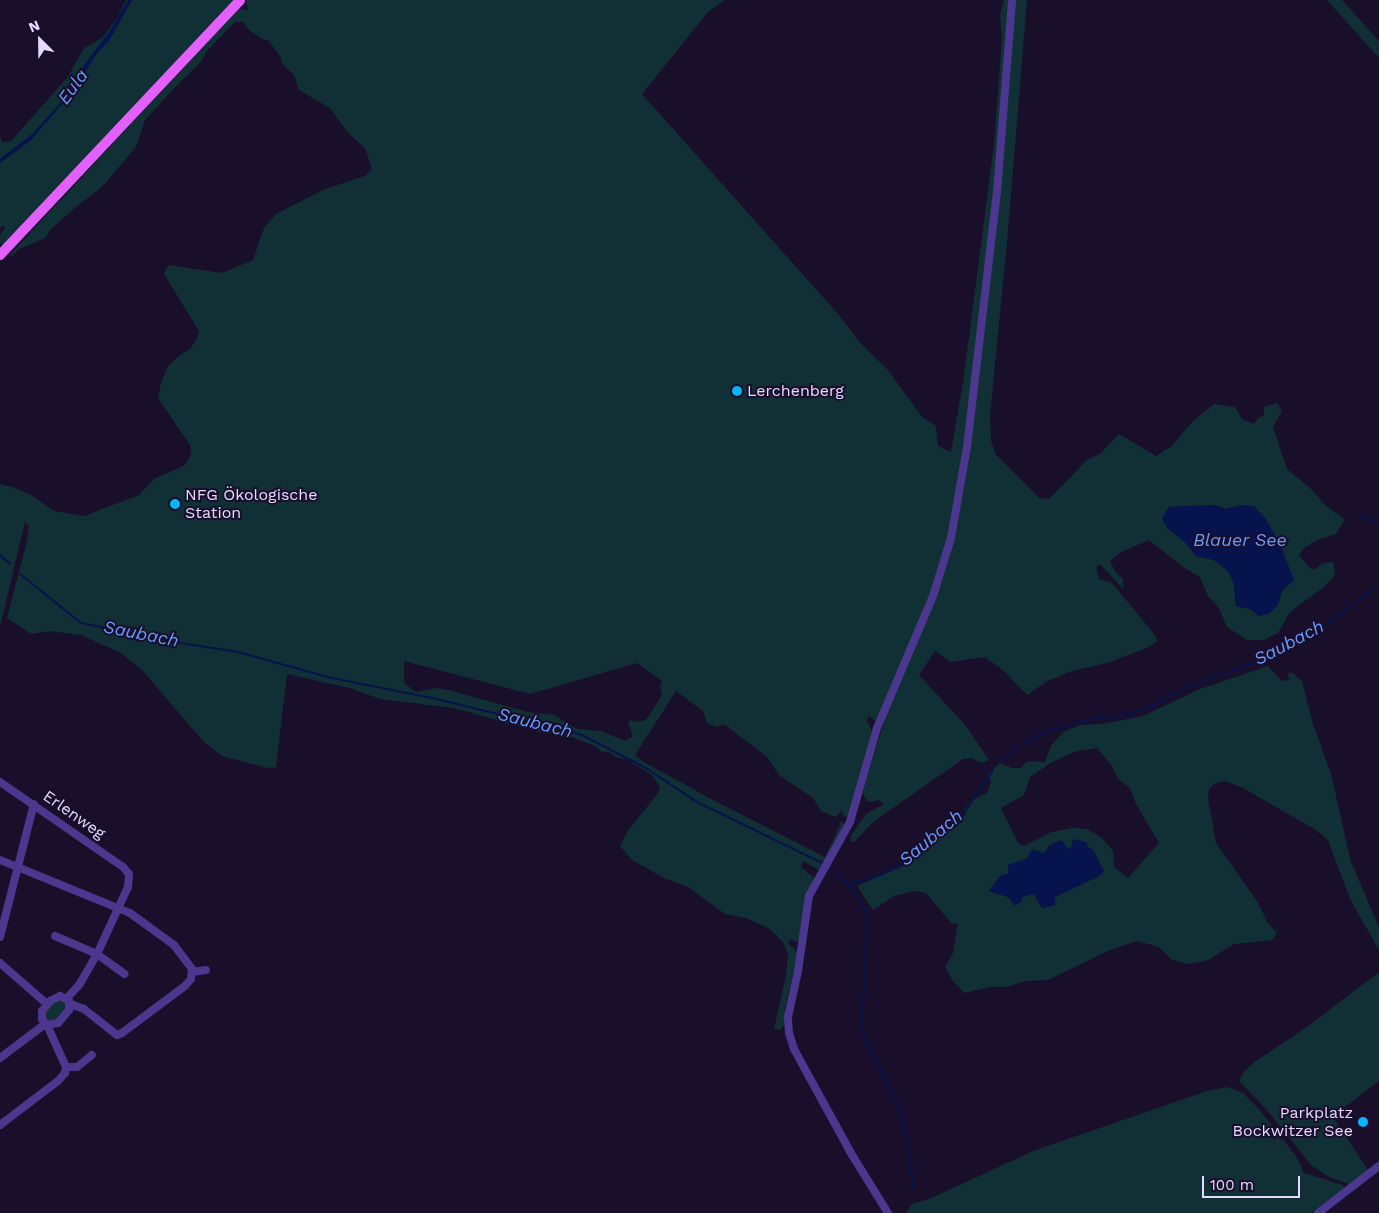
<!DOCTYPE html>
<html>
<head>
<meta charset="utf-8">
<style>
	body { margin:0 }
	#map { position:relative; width:1379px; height:1213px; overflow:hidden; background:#190f2b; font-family:"Work Sans",sans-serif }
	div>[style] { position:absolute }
	.green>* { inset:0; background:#113036 }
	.water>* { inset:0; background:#07134c }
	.stream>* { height:2px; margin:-1px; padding:0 1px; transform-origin:1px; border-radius:1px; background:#07134c }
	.minor>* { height:8px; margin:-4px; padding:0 4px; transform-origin:4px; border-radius:4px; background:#4b378d }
	.major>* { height:10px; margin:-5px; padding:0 5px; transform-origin:5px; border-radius:5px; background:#e260ff }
	.dots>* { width:14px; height:14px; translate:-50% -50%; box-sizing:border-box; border:2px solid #190f2b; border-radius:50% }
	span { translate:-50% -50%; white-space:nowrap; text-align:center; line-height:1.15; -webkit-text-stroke:4px #190f2b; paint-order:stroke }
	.poi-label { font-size:16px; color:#e5d9ff }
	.left { translate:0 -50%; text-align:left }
	.right { translate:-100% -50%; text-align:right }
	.street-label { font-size:16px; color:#e5d9ff }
	.water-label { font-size:18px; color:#679bff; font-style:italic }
	.north { position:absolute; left:15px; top:15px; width:50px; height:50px; -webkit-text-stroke:4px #190f2b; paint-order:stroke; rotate:337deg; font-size:14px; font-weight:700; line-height:20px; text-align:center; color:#e5d9ff }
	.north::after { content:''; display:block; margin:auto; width:18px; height:22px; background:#e5d9ff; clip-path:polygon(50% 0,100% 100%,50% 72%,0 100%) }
	.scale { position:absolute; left:1202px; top:1176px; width:98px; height:22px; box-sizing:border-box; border:2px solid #e5d9ff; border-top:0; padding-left:6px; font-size:15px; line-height:18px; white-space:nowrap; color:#e5d9ff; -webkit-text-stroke:4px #190f2b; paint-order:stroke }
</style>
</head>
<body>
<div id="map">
	<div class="green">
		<div style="clip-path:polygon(126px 0,233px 0,3px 245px,0 243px,0 235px,5px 228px,3px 226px,0 228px,0 135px,2px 142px,11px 141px,67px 78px,84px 48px,103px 37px,117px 18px)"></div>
		<div style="clip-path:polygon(evenodd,246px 0,725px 0,708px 12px,642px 94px,838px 314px,861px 344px,887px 369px,923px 418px,936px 426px,938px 446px,951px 452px,963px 383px,994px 145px,1002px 37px,1000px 15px,1004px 0,1009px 0,995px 192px,967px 432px,949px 537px,931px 595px,876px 721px,869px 716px,867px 720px,872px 731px,848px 817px,843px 816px,842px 810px,836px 817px,821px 811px,813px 798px,779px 775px,767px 757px,724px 724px,717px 727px,707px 723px,703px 711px,676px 691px,635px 755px,642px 761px,713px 800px,825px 857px,840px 825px,839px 821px,845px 824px,819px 870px,803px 861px,801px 867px,814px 878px,805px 898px,799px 940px,796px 942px,791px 939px,788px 943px,798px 953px,785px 1008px,784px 1025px,780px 1030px,774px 1029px,786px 976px,788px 953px,783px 942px,770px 929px,746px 918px,725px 914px,688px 887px,664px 878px,632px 860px,620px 846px,627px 832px,658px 793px,660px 787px,651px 774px,626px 759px,616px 757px,609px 752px,602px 752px,595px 746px,561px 733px,543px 733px,454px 708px,380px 699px,350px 688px,287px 674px,276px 767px,268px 768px,222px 756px,203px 741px,143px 671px,121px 653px,81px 635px,49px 631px,31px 634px,7px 618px,27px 541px,29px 526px,25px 522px,0 627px,0 484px,12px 487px,31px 495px,54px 511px,84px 516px,139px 495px,154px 479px,185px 465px,191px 455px,190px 445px,158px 398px,161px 383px,168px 366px,180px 355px,190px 349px,197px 339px,199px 331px,164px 274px,166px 269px,169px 265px,222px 273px,253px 260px,264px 228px,276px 214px,325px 189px,365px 176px,372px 169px,365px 148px,348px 133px,330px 108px,299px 90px,294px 75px,282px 63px,280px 56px,268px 40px,264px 40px,249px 30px,243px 22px,235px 22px,207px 51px,200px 63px,177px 85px,145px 120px,136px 147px,101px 188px,77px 206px,51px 229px,45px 238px,19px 249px,12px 256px,10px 255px,239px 8px,248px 11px,246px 0,404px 661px,530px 694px,637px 663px,662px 681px,660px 686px,662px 695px,646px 720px,636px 722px,631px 720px,628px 722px,633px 736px,625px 741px,601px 731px,577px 729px,554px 715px,528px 712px,448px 690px,436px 688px,416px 692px,404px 683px,404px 661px)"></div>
		<div style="clip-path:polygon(evenodd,1014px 0,1027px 0,1007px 243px,990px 415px,991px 441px,996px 455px,1039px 498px,1049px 499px,1087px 460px,1101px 453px,1119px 434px,1156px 456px,1172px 446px,1192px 422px,1214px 404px,1235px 407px,1242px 419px,1254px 424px,1259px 417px,1264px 416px,1264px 407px,1277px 403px,1282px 411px,1273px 427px,1287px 469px,1311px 489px,1326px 506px,1345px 519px,1336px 534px,1317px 540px,1303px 549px,1299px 555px,1310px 568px,1314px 570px,1323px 563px,1333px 562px,1335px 575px,1324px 587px,1290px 612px,1278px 633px,1264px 640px,1247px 640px,1227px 627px,1219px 608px,1208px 596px,1200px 577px,1183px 567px,1149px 540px,1121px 552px,1110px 561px,1116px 573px,1123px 579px,1123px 589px,1100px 564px,1096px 567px,1099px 579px,1112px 583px,1155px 635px,1157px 641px,1149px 647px,1110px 662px,1069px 672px,1046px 682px,1027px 695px,1004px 671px,985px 657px,951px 662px,935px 651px,919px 675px,966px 726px,989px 760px,982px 763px,971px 758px,963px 759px,873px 822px,854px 842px,852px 842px,850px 837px,866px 814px,884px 804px,879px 800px,869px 802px,865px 798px,863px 793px,865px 784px,886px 715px,936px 596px,962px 499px,969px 458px,1014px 0,1214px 505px,1226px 509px,1242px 505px,1265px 518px,1280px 544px,1293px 580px,1282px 591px,1278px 605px,1250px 609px,1236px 606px,1234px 584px,1228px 571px,1214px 560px,1196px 556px,1185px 542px,1167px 528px,1169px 507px,1214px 505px)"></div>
		<div style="clip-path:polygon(1327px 0,1342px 0,1379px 41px,1379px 58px)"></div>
		<div style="clip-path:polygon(evenodd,1268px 666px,1282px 681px,1290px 680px,1287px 673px,1293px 673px,1302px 681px,1313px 724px,1331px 774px,1351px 862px,1379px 927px,1379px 950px,1350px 899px,1328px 840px,1316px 830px,1243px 788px,1225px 781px,1214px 784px,1209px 789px,1208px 799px,1216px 843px,1259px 904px,1267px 922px,1277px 933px,1272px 940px,1234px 944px,1208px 960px,1188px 964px,1172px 960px,1159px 947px,1137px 941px,1110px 950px,1048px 980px,1025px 981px,1007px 987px,990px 987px,964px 993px,953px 981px,945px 967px,953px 953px,958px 923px,952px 924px,926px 893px,915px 891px,894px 896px,873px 910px,857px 886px,905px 865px,934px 843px,966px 814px,964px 809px,972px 800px,987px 793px,991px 782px,988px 774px,1000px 763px,1012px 768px,1021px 768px,1027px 761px,1045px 762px,1051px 746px,1063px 732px,1080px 725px,1102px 724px,1143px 716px,1200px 689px,1268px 666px,1097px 748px,1112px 766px,1118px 779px,1130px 788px,1136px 804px,1159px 843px,1128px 878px,1114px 867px,1113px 851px,1102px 838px,1087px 829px,1073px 828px,1051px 832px,1024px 846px,1018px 843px,1001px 808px,1024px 795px,1030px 777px,1052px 762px,1077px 751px,1097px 748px,1268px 666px,1051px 844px,1071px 849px,1088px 847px,1093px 850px,1104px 871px,1099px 876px,1055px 897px,1055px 905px,1042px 908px,1034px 894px,1027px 894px,1013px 901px,1008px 897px,989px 891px,1000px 876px,1008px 874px,1008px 865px,1044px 853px,1051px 844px)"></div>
		<div style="clip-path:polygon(1379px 972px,1379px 1081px,1341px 1110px,1335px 1120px,1368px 1170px,1349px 1184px,1331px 1178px,1311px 1165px,1267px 1110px,1239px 1081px,1244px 1071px,1256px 1061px,1307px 1027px)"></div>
		<div style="clip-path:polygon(59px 999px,67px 1004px,62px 1015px,52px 1023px,45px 1020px,45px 1013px,49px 1006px)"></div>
		<div style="clip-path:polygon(1227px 1087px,1243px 1093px,1258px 1108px,1296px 1156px,1304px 1173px,1343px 1185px,1344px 1188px,1311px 1213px,906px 1213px,912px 1204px,929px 1199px,1033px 1151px,1207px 1091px)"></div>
	</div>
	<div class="water">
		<div style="clip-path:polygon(128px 0,132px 0,109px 41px,98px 52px,72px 93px,30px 141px,0 163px,0 159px,32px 134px,64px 99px,69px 85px,111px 29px)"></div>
		<div style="clip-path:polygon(1214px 505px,1226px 509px,1242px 505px,1254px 506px,1265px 518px,1280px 544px,1294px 580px,1282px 591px,1278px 605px,1269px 614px,1259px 616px,1250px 609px,1236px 606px,1234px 584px,1228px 571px,1214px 560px,1196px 556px,1185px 542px,1167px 528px,1162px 518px,1169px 507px)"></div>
		<div style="clip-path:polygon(1073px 839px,1086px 842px,1088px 847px,1093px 850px,1104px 871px,1099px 876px,1055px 897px,1055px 905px,1042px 908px,1034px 894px,1022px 897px,1021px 902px,1015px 906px,1008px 897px,989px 891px,1000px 876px,1008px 874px,1008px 865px,1026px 859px,1033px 849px,1044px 853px,1051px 844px,1062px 840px,1066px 847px,1071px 849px)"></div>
	</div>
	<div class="stream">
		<div style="left:1360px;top:516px;width:20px;rotate:18deg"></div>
		<div style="left:0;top:555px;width:13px;rotate:42deg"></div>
		<div style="left:20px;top:574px;width:78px;rotate:38.8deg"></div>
		<div style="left:81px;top:623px;width:101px;rotate:11.4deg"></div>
		<div style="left:180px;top:643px;width:59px;rotate:8.8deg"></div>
		<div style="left:238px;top:652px;width:98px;rotate:15.5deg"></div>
		<div style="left:332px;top:678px;width:107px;rotate:11.3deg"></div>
		<div style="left:437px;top:699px;width:149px;rotate:13.9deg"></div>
		<div style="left:582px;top:735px;width:72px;rotate:27.3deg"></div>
		<div style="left:646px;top:768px;width:61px;rotate:33.7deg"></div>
		<div style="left:697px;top:802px;width:141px;rotate:26deg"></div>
		<div style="left:1000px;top:762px;width:29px;rotate:-41deg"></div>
		<div style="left:1022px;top:743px;width:26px;rotate:-25deg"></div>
		<div style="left:1046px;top:732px;width:38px;rotate:-17deg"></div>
		<div style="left:1082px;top:721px;width:49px;rotate:-8.3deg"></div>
		<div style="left:1130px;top:714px;width:23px;rotate:-20deg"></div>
		<div style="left:1152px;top:706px;width:43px;rotate:-27.8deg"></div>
		<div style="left:1190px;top:686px;width:73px;rotate:-19.9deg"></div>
		<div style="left:1259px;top:661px;width:11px;rotate:-38deg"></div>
		<div style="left:1268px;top:654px;width:48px;rotate:-22.2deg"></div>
		<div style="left:1312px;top:636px;width:68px;rotate:-37.9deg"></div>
		<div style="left:1366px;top:594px;width:14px;rotate:-25deg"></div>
		<div style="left:828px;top:867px;width:27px;rotate:39deg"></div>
		<div style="left:849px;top:884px;width:34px;rotate:58deg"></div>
		<div style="left:867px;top:913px;width:120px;rotate:92.4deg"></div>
		<div style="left:862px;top:1033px;width:86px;rotate:63.7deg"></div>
		<div style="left:900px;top:1110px;width:21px;rotate:76deg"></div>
		<div style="left:905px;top:1130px;width:57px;rotate:81.9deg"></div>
		<div style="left:849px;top:884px;width:33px;rotate:-16deg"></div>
		<div style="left:881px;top:875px;width:26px;rotate:-28deg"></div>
		<div style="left:904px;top:863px;width:36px;rotate:-38deg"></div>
		<div style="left:932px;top:841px;width:39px;rotate:-40deg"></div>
		<div style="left:962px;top:816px;width:55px;rotate:-56deg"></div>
	</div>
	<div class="minor">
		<div style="left:0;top:782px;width:150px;rotate:34.6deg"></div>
		<div style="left:123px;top:867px;width:9px;rotate:49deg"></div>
		<div style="left:129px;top:874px;width:13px;rotate:94deg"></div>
		<div style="left:128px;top:887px;width:74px;rotate:114.8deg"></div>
		<div style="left:97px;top:954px;width:34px;rotate:120deg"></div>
		<div style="left:80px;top:984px;width:19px;rotate:133deg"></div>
		<div style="left:0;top:860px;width:140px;rotate:22.2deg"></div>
		<div style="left:130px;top:913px;width:54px;rotate:36deg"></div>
		<div style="left:174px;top:945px;width:30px;rotate:53deg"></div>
		<div style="left:192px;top:969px;width:10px;rotate:96deg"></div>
		<div style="left:191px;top:979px;width:9px;rotate:131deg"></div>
		<div style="left:185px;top:986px;width:79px;rotate:143.3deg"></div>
		<div style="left:122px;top:1033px;width:5px;rotate:158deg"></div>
		<div style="left:117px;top:1035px;width:42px;rotate:-141.8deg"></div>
		<div style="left:84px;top:1009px;width:15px;rotate:-160deg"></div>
		<div style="left:55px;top:936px;width:46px;rotate:23.2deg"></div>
		<div style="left:97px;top:954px;width:34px;rotate:36deg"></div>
		<div style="left:0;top:937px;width:137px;rotate:-75.7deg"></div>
		<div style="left:0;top:963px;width:62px;rotate:41.1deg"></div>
		<div style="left:192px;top:972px;width:14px;rotate:-8deg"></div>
		<div style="left:60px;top:996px;width:10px;rotate:29deg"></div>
		<div style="left:69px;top:1001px;width:9px;rotate:90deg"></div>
		<div style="left:69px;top:1010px;width:17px;rotate:130deg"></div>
		<div style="left:58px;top:1023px;width:11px;rotate:170deg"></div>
		<div style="left:47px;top:1025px;width:8px;rotate:-130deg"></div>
		<div style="left:42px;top:1019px;width:8px;rotate:-90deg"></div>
		<div style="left:42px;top:1011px;width:13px;rotate:-51deg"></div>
		<div style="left:50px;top:1001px;width:11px;rotate:-27deg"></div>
		<div style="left:0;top:1058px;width:56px;rotate:-37.1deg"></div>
		<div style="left:66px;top:1067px;width:11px"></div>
		<div style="left:77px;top:1067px;width:19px;rotate:-39deg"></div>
		<div style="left:0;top:1125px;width:73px;rotate:-37.2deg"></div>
		<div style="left:58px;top:1081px;width:11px;rotate:-49deg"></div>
		<div style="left:65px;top:1073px;width:6px;rotate:-81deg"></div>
		<div style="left:66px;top:1067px;width:46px;rotate:-114.3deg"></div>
		<div style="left:888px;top:1213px;width:68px;rotate:-121.8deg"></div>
		<div style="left:852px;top:1155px;width:121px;rotate:-118.7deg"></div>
		<div style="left:794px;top:1049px;width:17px;rotate:-107deg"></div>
		<div style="left:789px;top:1033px;width:16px;rotate:-94deg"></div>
		<div style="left:788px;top:1017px;width:47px;rotate:-77.7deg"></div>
		<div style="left:798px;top:971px;width:76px;rotate:-81.7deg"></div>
		<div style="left:809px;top:896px;width:85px;rotate:-61deg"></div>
		<div style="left:850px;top:822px;width:98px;rotate:-74deg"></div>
		<div style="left:877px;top:728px;width:143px;rotate:-67deg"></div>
		<div style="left:933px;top:596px;width:61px;rotate:-72.8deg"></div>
		<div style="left:951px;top:538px;width:92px;rotate:-80deg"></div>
		<div style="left:967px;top:447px;width:257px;rotate:-83.3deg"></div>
		<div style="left:997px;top:192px;width:193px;rotate:-85.5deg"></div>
		<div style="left:1318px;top:1213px;width:77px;rotate:-37.6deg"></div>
	</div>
	<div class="major">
		<div style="left:0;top:255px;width:350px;rotate:-46.7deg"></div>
	</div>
	<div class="dots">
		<div style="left:737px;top:391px;background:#05b6ff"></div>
		<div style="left:175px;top:504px;background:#05b6ff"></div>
		<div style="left:1363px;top:1122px;background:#05b6ff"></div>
	</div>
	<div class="poi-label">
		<span class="left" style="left:747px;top:391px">Lerchenberg</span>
		<span class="left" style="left:185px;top:504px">NFG Ökologische<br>Station</span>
		<span class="right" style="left:1353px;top:1122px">Parkplatz<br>Bockwitzer See</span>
	</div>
	<div class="street-label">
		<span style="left:74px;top:815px;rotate:35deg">Erlenweg</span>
	</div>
	<div class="water-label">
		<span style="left:73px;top:87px;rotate:-54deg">Eula</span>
		<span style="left:1240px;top:540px">Blauer See</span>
		<span style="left:141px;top:634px;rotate:11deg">Saubach</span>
		<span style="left:1289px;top:643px;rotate:-28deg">Saubach</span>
		<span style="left:535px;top:723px;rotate:14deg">Saubach</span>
		<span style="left:931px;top:838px;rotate:-40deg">Saubach</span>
	</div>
	<div class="north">N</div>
	<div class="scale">100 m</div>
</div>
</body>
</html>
